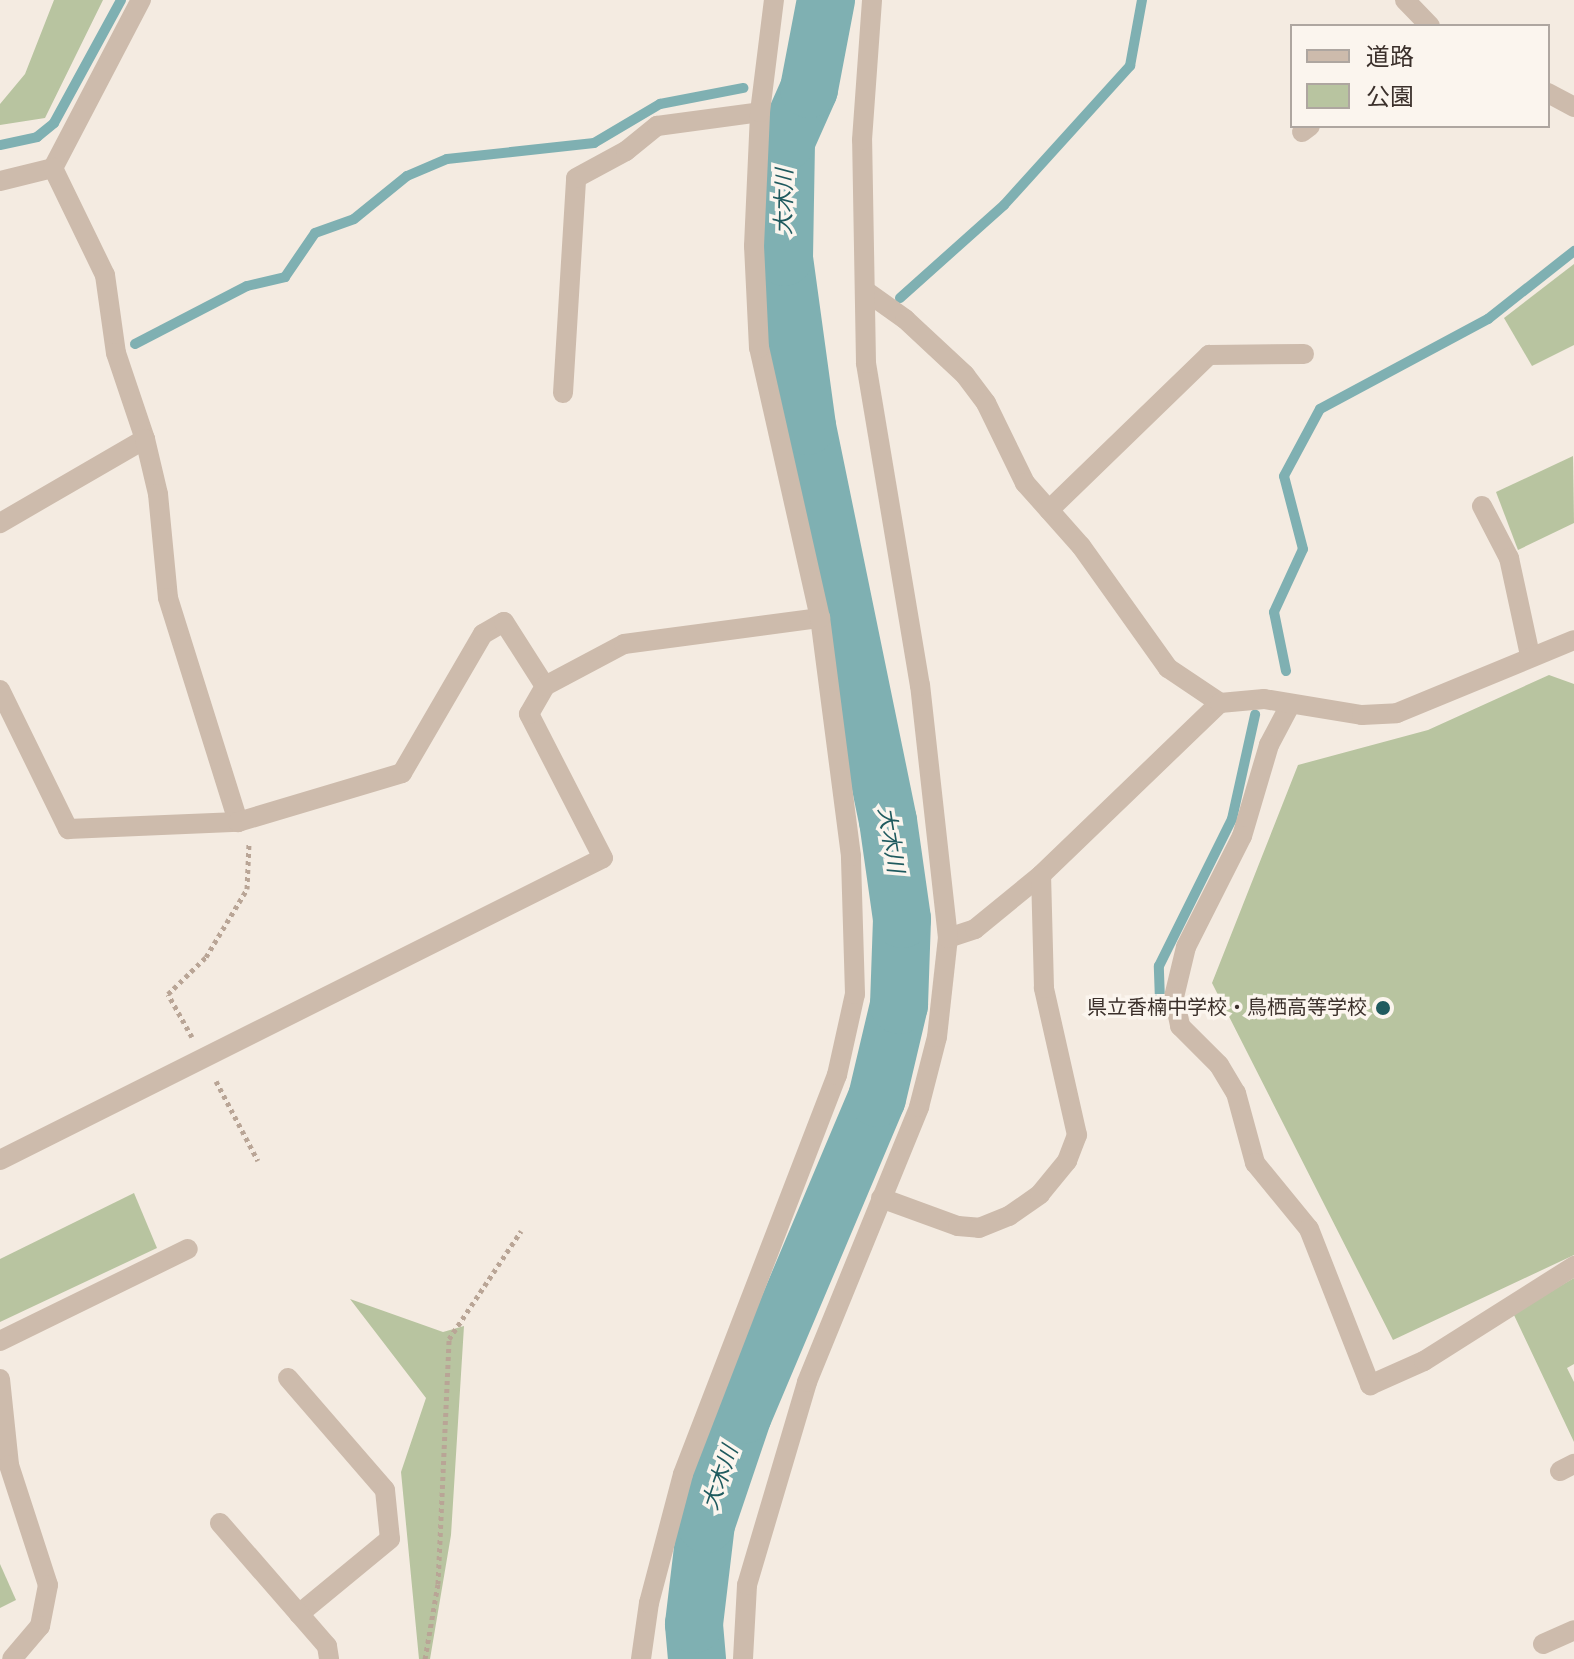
<!DOCTYPE html>
<html>
<head>
<meta charset="utf-8">
<style>
	body { margin:0 }
	#map { position:relative; width:1574px; height:1659px; overflow:hidden; background:#f4ebe1; font-family:"Source Sans 3","Noto Sans JP",sans-serif }
	div>[style] { position:absolute }
	.green>* { inset:0; background:#b8c4a0 }
	.stream>* { height:10px; margin:-5px; padding:0 5px; transform-origin:5px; border-radius:5px; background:#7fb0b2 }
	.river>* { height:58px; margin:-29px; padding:0 29px; transform-origin:29px; border-radius:29px; background:#7fb0b2 }
	.path>* { height:5px; margin-top:-2.5px; transform-origin:0; background:repeating-linear-gradient(90deg,#b9a596 0 4px,transparent 0 8px) }
	.minor>* { height:20px; margin:-10px; padding:0 10px; transform-origin:10px; border-radius:10px; background:#cdbbac }
	.dots>* { width:22px; height:22px; translate:-50% -50%; box-sizing:border-box; border:4px solid #fbf5ee; border-radius:50% }
	span { translate:-50% -50%; white-space:nowrap; text-align:center; line-height:1.15; -webkit-text-stroke:7px #fbf5ee; paint-order:stroke }
	.poi-label { font-size:20px; color:#3b302b }
	.right { translate:-100% -50%; text-align:right }
	.water-label { font-size:22px; color:#1f5a5e; font-style:italic }
	.legend { position:absolute; left:1290px; top:24px; width:260px; height:104px; box-sizing:border-box; background:#fbf5ee; border:2px solid #aea6a0; margin:0; padding:10px 14px; list-style:none; font-size:24px; color:#3b302b }
	.legend li { display:flex; align-items:center; gap:16px; height:40px }
	.legend b { width:40px; border:2px solid #aea6a0 }
</style>
</head>
<body>
<div id="map">
	<div class="green">
		<div style="clip-path:polygon(54px 0,103px 0,45px 118px,0 125px,0 104px,25px 74px)"></div>
		<div style="clip-path:polygon(1574px 264px,1574px 345px,1532px 366px,1504px 318px)"></div>
		<div style="clip-path:polygon(1573px 456px,1574px 523px,1518px 550px,1496px 492px)"></div>
		<div style="clip-path:polygon(1549px 675px,1574px 684px,1574px 1255px,1393px 1340px,1212px 983px,1298px 765px,1428px 730px)"></div>
		<div style="clip-path:polygon(134px 1193px,157px 1248px,0 1322px,0 1259px)"></div>
		<div style="clip-path:polygon(1574px 1278px,1574px 1364px,1567px 1368px,1574px 1382px,1574px 1442px,1513px 1313px)"></div>
		<div style="clip-path:polygon(350px 1299px,443px 1332px,464px 1326px,451px 1535px,430px 1659px,419px 1659px,401px 1472px,426px 1398px)"></div>
		<div style="clip-path:polygon(0 1564px,16px 1600px,0 1608px)"></div>
	</div>
	<div class="stream">
		<div style="left:0;top:145px;width:38px;rotate:-12deg"></div>
		<div style="left:37px;top:137px;width:22px;rotate:-39deg"></div>
		<div style="left:54px;top:123px;width:140px;rotate:-61.4deg"></div>
		<div style="left:900px;top:298px;width:140px;rotate:-41.8deg"></div>
		<div style="left:1004px;top:205px;width:188px;rotate:-47.8deg"></div>
		<div style="left:1130px;top:66px;width:67px;rotate:-79.7deg"></div>
		<div style="left:135px;top:344px;width:126px;rotate:-27.4deg"></div>
		<div style="left:247px;top:286px;width:39px;rotate:-13deg"></div>
		<div style="left:285px;top:277px;width:53px;rotate:-55.7deg"></div>
		<div style="left:315px;top:233px;width:41px;rotate:-19.7deg"></div>
		<div style="left:354px;top:219px;width:68px;rotate:-39.1deg"></div>
		<div style="left:407px;top:176px;width:43px;rotate:-23deg"></div>
		<div style="left:447px;top:159px;width:148px;rotate:-6.2deg"></div>
		<div style="left:594px;top:143px;width:77px;rotate:-30.6deg"></div>
		<div style="left:660px;top:104px;width:85px;rotate:-10.9deg"></div>
		<div style="left:1286px;top:671px;width:60px;rotate:-101.5deg"></div>
		<div style="left:1274px;top:612px;width:69px;rotate:-65.3deg"></div>
		<div style="left:1303px;top:549px;width:75px;rotate:-104.6deg"></div>
		<div style="left:1284px;top:476px;width:76px;rotate:-61.8deg"></div>
		<div style="left:1320px;top:409px;width:191px;rotate:-28.2deg"></div>
		<div style="left:1488px;top:319px;width:110px;rotate:-38.3deg"></div>
		<div style="left:1160px;top:1001px;width:35px;rotate:-92deg"></div>
		<div style="left:1159px;top:966px;width:164px;rotate:-63.6deg"></div>
		<div style="left:1232px;top:819px;width:107px;rotate:-77.5deg"></div>
	</div>
	<div class="river">
		<div style="left:697px;top:1659px;width:35px;rotate:-95deg"></div>
		<div style="left:694px;top:1624px;width:101px;rotate:-83.2deg"></div>
		<div style="left:706px;top:1524px;width:115px;rotate:-71.3deg"></div>
		<div style="left:743px;top:1415px;width:344px;rotate:-67.1deg"></div>
		<div style="left:877px;top:1098px;width:96px;rotate:-76.7deg"></div>
		<div style="left:899px;top:1005px;width:86px;rotate:-88deg"></div>
		<div style="left:902px;top:919px;width:99px;rotate:-98.1deg"></div>
		<div style="left:888px;top:821px;width:403px;rotate:-101.6deg"></div>
		<div style="left:807px;top:426px;width:171px;rotate:-97.8deg"></div>
		<div style="left:784px;top:257px;width:116px;rotate:-89deg"></div>
		<div style="left:786px;top:141px;width:57px;rotate:-66.1deg"></div>
		<div style="left:809px;top:89px;width:91px;rotate:-79.2deg"></div>
	</div>
	<div class="path">
		<div style="left:192px;top:1037px;width:49px;rotate:-119.2deg"></div>
		<div style="left:168px;top:994px;width:53px;rotate:-44.2deg"></div>
		<div style="left:206px;top:957px;width:79px;rotate:-58.9deg"></div>
		<div style="left:247px;top:889px;width:45px;rotate:-87.5deg"></div>
		<div style="left:216px;top:1081px;width:90px;rotate:62.3deg"></div>
		<div style="left:425px;top:1659px;width:76px;rotate:-80.2deg"></div>
		<div style="left:438px;top:1584px;width:245px;rotate:-87.4deg"></div>
		<div style="left:449px;top:1339px;width:130px;rotate:-56.3deg"></div>
	</div>
	<div class="minor">
		<div style="left:1405px;top:0;width:36px;rotate:46deg"></div>
		<div style="left:1548px;top:93px;width:30px;rotate:28deg"></div>
		<div style="left:1302px;top:132px;width:10px;rotate:-37deg"></div>
		<div style="left:53px;top:168px;width:190px;rotate:-62.4deg"></div>
		<div style="left:0;top:181px;width:55px;rotate:-13.8deg"></div>
		<div style="left:53px;top:168px;width:119px;rotate:64.1deg"></div>
		<div style="left:105px;top:275px;width:79px;rotate:82deg"></div>
		<div style="left:116px;top:353px;width:91px;rotate:71.4deg"></div>
		<div style="left:145px;top:439px;width:168px;rotate:149.9deg"></div>
		<div style="left:867px;top:292px;width:47px;rotate:35.4deg"></div>
		<div style="left:905px;top:319px;width:82px;rotate:43deg"></div>
		<div style="left:965px;top:375px;width:35px;rotate:53deg"></div>
		<div style="left:986px;top:403px;width:89px;rotate:64deg"></div>
		<div style="left:1025px;top:483px;width:84px;rotate:48.4deg"></div>
		<div style="left:1081px;top:546px;width:150px;rotate:54.5deg"></div>
		<div style="left:1168px;top:668px;width:63px;rotate:33.9deg"></div>
		<div style="left:563px;top:393px;width:215px;rotate:-86.5deg"></div>
		<div style="left:576px;top:178px;width:57px;rotate:-28.4deg"></div>
		<div style="left:626px;top:151px;width:40px;rotate:-39deg"></div>
		<div style="left:657px;top:126px;width:104px;rotate:-7.7deg"></div>
		<div style="left:145px;top:439px;width:57px;rotate:76.7deg"></div>
		<div style="left:158px;top:494px;width:104px;rotate:84.5deg"></div>
		<div style="left:168px;top:598px;width:235px;rotate:72.6deg"></div>
		<div style="left:1482px;top:506px;width:59px;rotate:62.6deg"></div>
		<div style="left:1509px;top:558px;width:99px;rotate:77.8deg"></div>
		<div style="left:1049px;top:510px;width:223px;rotate:-44.1deg"></div>
		<div style="left:1209px;top:355px;width:95px;rotate:-0.6deg"></div>
		<div style="left:0;top:690px;width:155px;rotate:63.9deg"></div>
		<div style="left:68px;top:829px;width:170px;rotate:-2.4deg"></div>
		<div style="left:238px;top:822px;width:171px;rotate:-16.6deg"></div>
		<div style="left:402px;top:773px;width:161px;rotate:-59.8deg"></div>
		<div style="left:483px;top:634px;width:24px;rotate:-30deg"></div>
		<div style="left:504px;top:622px;width:76px;rotate:57.4deg"></div>
		<div style="left:1289px;top:707px;width:43px;rotate:117.8deg"></div>
		<div style="left:1269px;top:745px;width:95px;rotate:106.5deg"></div>
		<div style="left:1242px;top:836px;width:124px;rotate:116.8deg"></div>
		<div style="left:1186px;top:947px;width:51px;rotate:103.5deg"></div>
		<div style="left:1174px;top:997px;width:30px;rotate:78deg"></div>
		<div style="left:1180px;top:1026px;width:55px;rotate:45deg"></div>
		<div style="left:1219px;top:1065px;width:33px;rotate:59deg"></div>
		<div style="left:1236px;top:1093px;width:73px;rotate:74.8deg"></div>
		<div style="left:1255px;top:1163px;width:85px;rotate:50.7deg"></div>
		<div style="left:1309px;top:1229px;width:168px;rotate:68.6deg"></div>
		<div style="left:1370px;top:1385px;width:59px;rotate:-24deg"></div>
		<div style="left:1424px;top:1361px;width:178px;rotate:-32.3deg"></div>
		<div style="left:948px;top:938px;width:28px;rotate:-18deg"></div>
		<div style="left:975px;top:929px;width:85px;rotate:-39.3deg"></div>
		<div style="left:1041px;top:875px;width:248px;rotate:-43.9deg"></div>
		<div style="left:1220px;top:703px;width:44px;rotate:-5.2deg"></div>
		<div style="left:1264px;top:699px;width:99px;rotate:9.3deg"></div>
		<div style="left:1362px;top:715px;width:35px;rotate:-3deg"></div>
		<div style="left:1397px;top:713px;width:191px;rotate:-22.4deg"></div>
		<div style="left:0;top:1160px;width:674px;rotate:-26.6deg"></div>
		<div style="left:603px;top:858px;width:162px;rotate:-117.2deg"></div>
		<div style="left:529px;top:714px;width:32px;rotate:-60deg"></div>
		<div style="left:545px;top:686px;width:89px;rotate:-28deg"></div>
		<div style="left:624px;top:644px;width:198px;rotate:-7.6deg"></div>
		<div style="left:881px;top:1198px;width:82px;rotate:20deg"></div>
		<div style="left:958px;top:1226px;width:21px;rotate:5deg"></div>
		<div style="left:979px;top:1228px;width:32px;rotate:-22deg"></div>
		<div style="left:1009px;top:1216px;width:38px;rotate:-35deg"></div>
		<div style="left:1040px;top:1194px;width:43px;rotate:-50.7deg"></div>
		<div style="left:1067px;top:1161px;width:28px;rotate:-69deg"></div>
		<div style="left:1077px;top:1135px;width:151px;rotate:-102.7deg"></div>
		<div style="left:1044px;top:988px;width:113px;rotate:-91.5deg"></div>
		<div style="left:0;top:1341px;width:209px;rotate:-26.1deg"></div>
		<div style="left:288px;top:1378px;width:148px;rotate:49.1deg"></div>
		<div style="left:385px;top:1490px;width:49px;rotate:84.2deg"></div>
		<div style="left:390px;top:1539px;width:118px;rotate:140.5deg"></div>
		<div style="left:0;top:1379px;width:86px;rotate:84deg"></div>
		<div style="left:9px;top:1465px;width:126px;rotate:72deg"></div>
		<div style="left:48px;top:1585px;width:42px;rotate:101deg"></div>
		<div style="left:40px;top:1626px;width:43px;rotate:130.3deg"></div>
		<div style="left:1560px;top:1471px;width:16px;rotate:-27deg"></div>
		<div style="left:220px;top:1523px;width:163px;rotate:49deg"></div>
		<div style="left:327px;top:1646px;width:13px;rotate:81deg"></div>
		<div style="left:1543px;top:1644px;width:34px;rotate:-24deg"></div>
		<div style="left:641px;top:1659px;width:57px;rotate:-81.9deg"></div>
		<div style="left:649px;top:1603px;width:133px;rotate:-75.2deg"></div>
		<div style="left:683px;top:1474px;width:428px;rotate:-68.9deg"></div>
		<div style="left:837px;top:1075px;width:83px;rotate:-77.5deg"></div>
		<div style="left:855px;top:994px;width:138px;rotate:-91.7deg"></div>
		<div style="left:851px;top:856px;width:240px;rotate:-97.4deg"></div>
		<div style="left:820px;top:618px;width:277px;rotate:-102.7deg"></div>
		<div style="left:759px;top:348px;width:102px;rotate:-92.8deg"></div>
		<div style="left:754px;top:246px;width:134px;rotate:-87.4deg"></div>
		<div style="left:760px;top:112px;width:113px;rotate:-82.9deg"></div>
		<div style="left:743px;top:1659px;width:74px;rotate:-86.9deg"></div>
		<div style="left:747px;top:1585px;width:212px;rotate:-73.5deg"></div>
		<div style="left:807px;top:1382px;width:297px;rotate:-67.8deg"></div>
		<div style="left:919px;top:1107px;width:72px;rotate:-75.6deg"></div>
		<div style="left:937px;top:1037px;width:100px;rotate:-83.7deg"></div>
		<div style="left:948px;top:938px;width:254px;rotate:-96.3deg"></div>
		<div style="left:920px;top:686px;width:327px;rotate:-99.5deg"></div>
		<div style="left:866px;top:363px;width:223px;rotate:-91deg"></div>
		<div style="left:862px;top:140px;width:140px;rotate:-85.9deg"></div>
	</div>
	<div class="dots">
		<div style="left:1383px;top:1008px;background:#1f5a5e"></div>
	</div>
	<div class="poi-label">
		<span class="right" style="left:1367px;top:1008px">県立香楠中学校・鳥栖高等学校</span>
	</div>
	<div class="water-label">
		<span style="left:785px;top:202px;rotate:-89deg">大木川</span>
		<span style="left:890px;top:840px;rotate:81deg">大木川</span>
		<span style="left:721px;top:1478px;rotate:-71deg">大木川</span>
	</div>
	<ul class="legend">
	<li><b style="height:10px;background:#cdbbac"></b>道路</li>
	<li><b style="height:22px;background:#b8c4a0"></b>公園</li>
	</ul>
</div>
</body>
</html>
